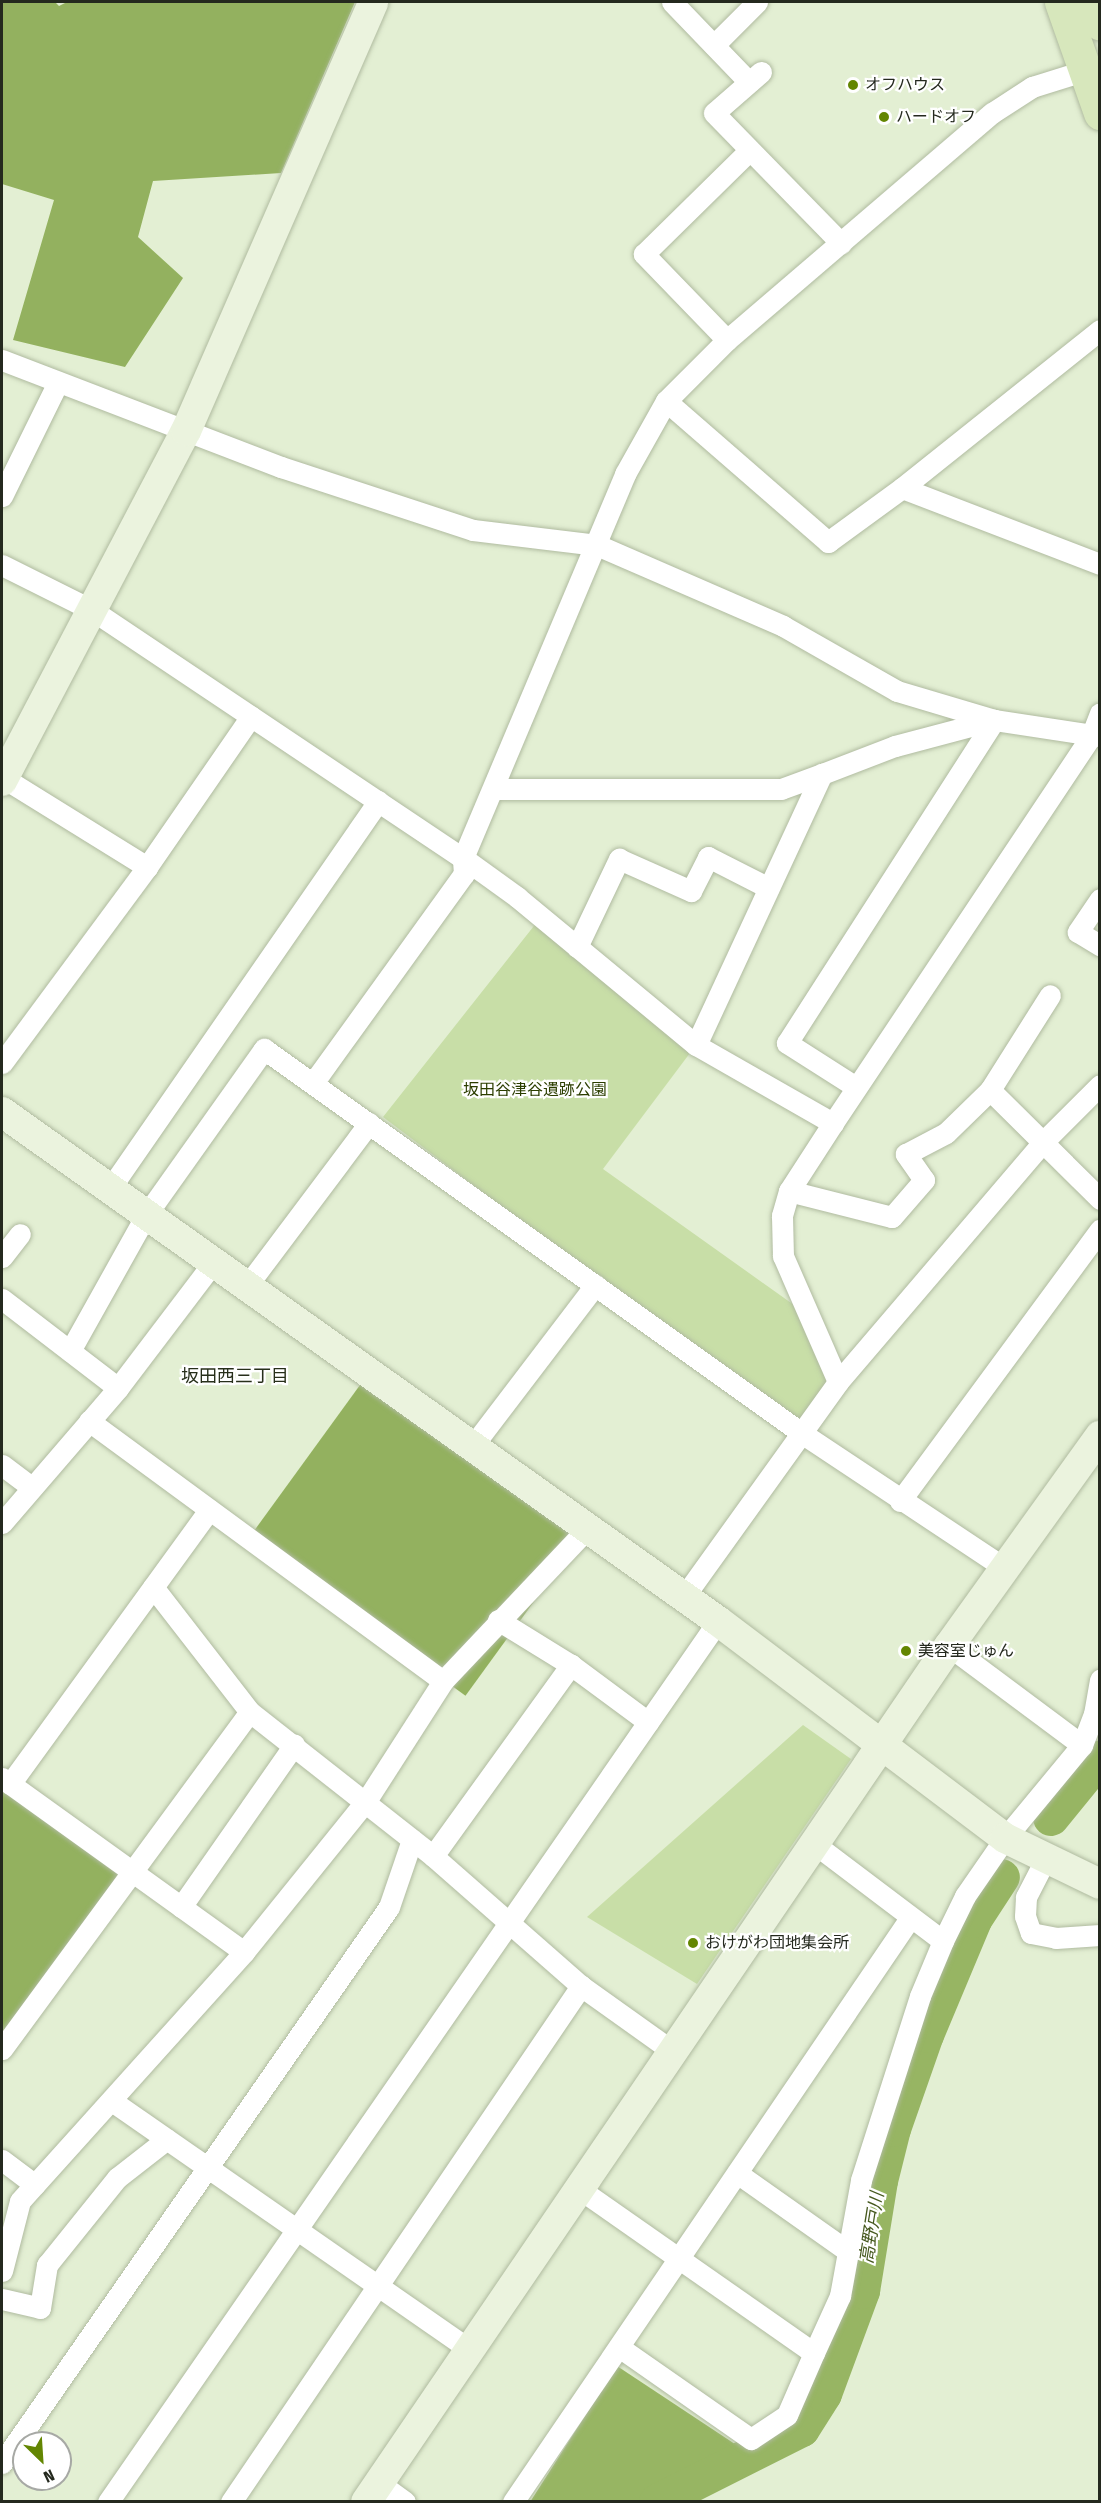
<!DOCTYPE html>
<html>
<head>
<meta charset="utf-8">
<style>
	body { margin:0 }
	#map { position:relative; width:1101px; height:2503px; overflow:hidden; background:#e3efd3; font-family:"Fira Sans Condensed","Noto Sans JP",sans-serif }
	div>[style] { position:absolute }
	.green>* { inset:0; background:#c8dea7 }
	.forest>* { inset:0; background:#93b15f; transform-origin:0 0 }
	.water>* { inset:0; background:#97b563 }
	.river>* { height:36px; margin:-18px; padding:0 18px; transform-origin:18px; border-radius:18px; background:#97b563 }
	.roads { filter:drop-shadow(0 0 2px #b0bba0) drop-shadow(0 0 2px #b0bba0) }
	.street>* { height:21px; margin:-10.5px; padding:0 10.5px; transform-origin:10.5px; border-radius:10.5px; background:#fff }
	.secondary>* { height:30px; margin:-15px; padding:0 15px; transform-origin:15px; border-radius:15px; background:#ebf3de }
	.primary>* { height:33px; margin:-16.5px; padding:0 16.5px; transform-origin:16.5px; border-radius:16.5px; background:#d7e7bc }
	.dots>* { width:16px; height:16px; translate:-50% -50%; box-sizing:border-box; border:3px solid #fff; border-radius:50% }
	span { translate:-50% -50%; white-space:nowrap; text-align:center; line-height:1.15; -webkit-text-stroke:4.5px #fff; paint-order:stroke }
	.poi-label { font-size:16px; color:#24291e }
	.left { translate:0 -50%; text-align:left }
	.park-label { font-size:16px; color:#2c3e00 }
	.neighbourhood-label { font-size:18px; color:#272f1a }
	.water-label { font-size:18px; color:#46591f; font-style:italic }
	.frame { position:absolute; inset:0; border:3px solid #24291e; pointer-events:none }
	.north { position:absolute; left:12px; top:2431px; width:60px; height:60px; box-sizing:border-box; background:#fff; border:2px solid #a7a9a5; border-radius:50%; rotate:155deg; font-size:16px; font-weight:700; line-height:24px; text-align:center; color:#24291e }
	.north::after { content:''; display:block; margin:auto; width:21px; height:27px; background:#638602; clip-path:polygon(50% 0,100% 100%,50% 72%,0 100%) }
</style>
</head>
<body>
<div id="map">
	<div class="green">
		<div style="clip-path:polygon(541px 917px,696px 1045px,603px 1169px,808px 1315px,838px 1382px,803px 1434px,383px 1117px)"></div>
		<div style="clip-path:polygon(803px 1725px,851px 1759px,697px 1984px,587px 1917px)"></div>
	</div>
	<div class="forest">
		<div style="clip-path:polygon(2px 2px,55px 2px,59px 6px,67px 2px,355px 2px,281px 173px,153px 181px,138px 237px,183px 278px,125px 367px,13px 340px,54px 200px,2px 184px)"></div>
		<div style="left:368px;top:1374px;width:268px;height:203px;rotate:36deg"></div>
		<div style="clip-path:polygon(2px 1779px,132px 1872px,2px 2049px)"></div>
	</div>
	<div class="water">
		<div style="clip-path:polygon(617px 2366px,738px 2446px,642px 2501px,530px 2502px)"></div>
	</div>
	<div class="river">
		<div style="left:1051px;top:1818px;width:77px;rotate:-50.8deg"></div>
		<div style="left:657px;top:2502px;width:162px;rotate:-26.7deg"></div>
		<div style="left:802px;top:2429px;width:41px;rotate:-57.8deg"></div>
		<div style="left:824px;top:2394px;width:110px;rotate:-69.7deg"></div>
		<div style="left:862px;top:2291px;width:111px;rotate:-80.7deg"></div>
		<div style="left:880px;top:2181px;width:54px;rotate:-76deg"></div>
		<div style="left:893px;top:2129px;width:100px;rotate:-70.7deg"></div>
		<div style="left:926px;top:2035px;width:125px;rotate:-67.3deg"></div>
		<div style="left:974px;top:1920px;width:51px;rotate:-56.9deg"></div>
	</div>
	<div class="roads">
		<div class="street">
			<div style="left:672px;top:2px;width:111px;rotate:46.1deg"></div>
			<div style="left:714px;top:45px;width:61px;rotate:-45deg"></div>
			<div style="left:761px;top:72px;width:62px;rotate:138.9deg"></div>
			<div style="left:714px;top:113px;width:182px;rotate:45.7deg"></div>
			<div style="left:727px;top:340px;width:120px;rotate:-134deg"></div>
			<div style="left:644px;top:254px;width:148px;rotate:-44.5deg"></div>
			<div style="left:2px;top:360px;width:299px;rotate:21deg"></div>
			<div style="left:281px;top:467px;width:202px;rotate:18.2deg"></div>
			<div style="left:473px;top:530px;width:125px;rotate:6.9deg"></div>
			<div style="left:597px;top:545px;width:203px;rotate:23.5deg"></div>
			<div style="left:783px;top:626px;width:131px;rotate:29.7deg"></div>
			<div style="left:897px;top:691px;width:101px;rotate:16.6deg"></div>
			<div style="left:994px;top:720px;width:107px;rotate:8.6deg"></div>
			<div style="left:666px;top:401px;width:215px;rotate:41deg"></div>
			<div style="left:828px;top:542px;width:92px;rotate:-36.1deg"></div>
			<div style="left:902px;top:488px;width:212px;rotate:21deg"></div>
			<div style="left:902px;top:488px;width:253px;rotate:-38.6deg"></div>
			<div style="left:2px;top:496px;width:127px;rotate:-63.8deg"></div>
			<div style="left:2px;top:565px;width:101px;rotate:26.6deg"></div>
			<div style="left:92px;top:610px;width:446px;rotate:33.8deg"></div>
			<div style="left:463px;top:858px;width:67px;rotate:35.8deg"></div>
			<div style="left:517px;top:897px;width:232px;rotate:39.6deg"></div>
			<div style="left:696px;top:1045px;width:158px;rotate:29.7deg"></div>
			<div style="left:833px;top:1123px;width:81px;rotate:122.9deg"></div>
			<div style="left:789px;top:1191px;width:26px;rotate:106deg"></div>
			<div style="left:782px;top:1216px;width:40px;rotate:88.6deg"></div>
			<div style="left:783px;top:1256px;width:137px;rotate:66.4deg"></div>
			<div style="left:2px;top:777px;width:171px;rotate:31.8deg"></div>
			<div style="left:147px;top:867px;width:183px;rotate:-55.4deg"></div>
			<div style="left:495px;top:789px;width:286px"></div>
			<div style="left:781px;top:789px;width:44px;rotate:-20.1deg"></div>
			<div style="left:1100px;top:899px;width:40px;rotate:124deg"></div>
			<div style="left:1078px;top:932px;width:26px;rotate:31deg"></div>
			<div style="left:577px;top:947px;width:98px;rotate:-64.5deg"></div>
			<div style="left:619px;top:859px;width:79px;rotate:24deg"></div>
			<div style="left:691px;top:891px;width:38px;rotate:-63deg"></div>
			<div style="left:708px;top:857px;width:68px;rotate:26.9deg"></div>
			<div style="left:696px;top:1045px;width:299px;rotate:-65.1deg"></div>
			<div style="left:822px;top:774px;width:78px;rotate:-21deg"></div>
			<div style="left:895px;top:746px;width:101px;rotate:-14.9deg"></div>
			<div style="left:2px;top:1063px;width:244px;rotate:-53.5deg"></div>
			<div style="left:313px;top:1083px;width:258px;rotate:-54.2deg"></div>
			<div style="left:464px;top:874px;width:16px;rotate:-94deg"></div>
			<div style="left:463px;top:858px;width:417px;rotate:-67.1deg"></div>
			<div style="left:625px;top:474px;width:84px;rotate:-60.7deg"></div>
			<div style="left:666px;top:401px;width:86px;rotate:-45deg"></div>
			<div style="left:727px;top:340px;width:349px;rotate:-40.6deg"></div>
			<div style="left:992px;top:113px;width:48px;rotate:-33deg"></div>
			<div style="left:1032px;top:87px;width:67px;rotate:-17.4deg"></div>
			<div style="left:856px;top:1087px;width:82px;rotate:-147.5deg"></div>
			<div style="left:787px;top:1043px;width:384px;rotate:-57.3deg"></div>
			<div style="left:990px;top:1090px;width:112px;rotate:-57.7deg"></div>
			<div style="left:833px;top:1123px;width:467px;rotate:-56.3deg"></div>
			<div style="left:1092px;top:734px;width:22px;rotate:-69deg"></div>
			<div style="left:109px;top:1190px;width:473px;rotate:-55.3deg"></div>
			<div style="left:789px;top:1191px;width:106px;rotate:14.2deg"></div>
			<div style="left:892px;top:1217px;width:49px;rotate:-49.1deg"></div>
			<div style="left:924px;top:1180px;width:32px;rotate:-125deg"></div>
			<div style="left:906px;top:1154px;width:45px;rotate:-27.7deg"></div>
			<div style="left:946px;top:1133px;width:62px;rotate:-44.3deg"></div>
			<div style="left:990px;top:1090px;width:155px;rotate:44.7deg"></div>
			<div style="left:2px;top:1257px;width:29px;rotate:-52deg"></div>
			<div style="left:246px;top:1287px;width:205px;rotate:-53.1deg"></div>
			<div style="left:2px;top:1299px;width:146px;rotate:37.5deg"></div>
			<div style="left:70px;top:1351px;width:156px;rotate:-60.8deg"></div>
			<div style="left:146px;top:1215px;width:204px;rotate:-54.6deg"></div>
			<div style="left:264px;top:1049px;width:662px;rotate:35.54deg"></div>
			<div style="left:803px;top:1434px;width:244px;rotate:33.6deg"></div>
			<div style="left:89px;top:1421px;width:439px;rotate:36.3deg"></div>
			<div style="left:471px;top:1448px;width:205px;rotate:-52.7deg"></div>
			<div style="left:2px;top:1465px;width:36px;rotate:37deg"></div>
			<div style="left:900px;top:1501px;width:337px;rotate:-53.6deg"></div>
			<div style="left:2px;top:1523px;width:178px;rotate:-49.3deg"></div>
			<div style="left:118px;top:1388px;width:157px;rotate:-52.8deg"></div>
			<div style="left:153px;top:1587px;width:158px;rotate:52.2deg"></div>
			<div style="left:250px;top:1712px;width:233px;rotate:38.2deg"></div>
			<div style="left:433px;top:1856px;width:197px;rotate:41.3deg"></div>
			<div style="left:581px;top:1986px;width:112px;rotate:35.5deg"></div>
			<div style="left:683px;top:1598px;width:266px;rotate:-54.3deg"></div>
			<div style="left:838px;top:1382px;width:313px;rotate:-49.5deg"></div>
			<div style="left:1041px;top:1144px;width:83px;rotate:-45deg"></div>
			<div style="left:498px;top:1620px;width:86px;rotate:31.7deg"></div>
			<div style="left:571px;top:1665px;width:96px;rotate:36.5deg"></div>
			<div style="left:949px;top:1646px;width:166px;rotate:36.7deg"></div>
			<div style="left:2px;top:1778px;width:298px;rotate:35.7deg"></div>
			<div style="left:10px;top:1784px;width:339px;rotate:-54deg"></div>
			<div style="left:816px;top:1845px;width:159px;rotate:37.1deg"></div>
			<div style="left:433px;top:1856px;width:236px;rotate:-54.2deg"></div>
			<div style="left:1045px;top:1860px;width:42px;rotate:117.2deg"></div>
			<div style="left:1026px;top:1897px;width:19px;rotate:93deg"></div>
			<div style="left:1025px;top:1916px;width:18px;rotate:71deg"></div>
			<div style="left:1031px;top:1933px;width:25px;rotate:11deg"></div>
			<div style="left:1056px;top:1938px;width:44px;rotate:-3.9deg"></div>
			<div style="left:181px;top:1907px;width:198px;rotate:-55.1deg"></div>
			<div style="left:2px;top:2049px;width:418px;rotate:-53.7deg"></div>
			<div style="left:112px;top:2101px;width:436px;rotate:34.8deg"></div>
			<div style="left:2px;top:2160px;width:41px;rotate:37.1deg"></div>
			<div style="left:737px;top:2173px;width:137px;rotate:35.2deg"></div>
			<div style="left:581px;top:2190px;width:284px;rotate:35deg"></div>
			<div style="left:814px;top:2353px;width:63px;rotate:-65.5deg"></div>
			<div style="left:840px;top:2296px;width:118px;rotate:-79.7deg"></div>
			<div style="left:861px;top:2180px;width:193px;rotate:-72.2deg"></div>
			<div style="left:920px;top:1996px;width:60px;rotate:-67.3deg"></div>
			<div style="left:943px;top:1941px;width:50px;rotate:-63.9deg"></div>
			<div style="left:965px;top:1896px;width:70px;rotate:-55.4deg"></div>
			<div style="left:1005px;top:1838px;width:121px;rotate:-50.4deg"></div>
			<div style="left:1082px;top:1745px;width:33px;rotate:-69deg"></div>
			<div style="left:1094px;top:1714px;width:35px;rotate:-80deg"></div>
			<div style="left:2px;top:2271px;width:72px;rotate:-75.6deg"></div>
			<div style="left:20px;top:2201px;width:335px;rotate:-48deg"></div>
			<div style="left:244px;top:1952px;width:194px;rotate:-51.1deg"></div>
			<div style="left:366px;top:1801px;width:143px;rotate:-57.3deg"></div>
			<div style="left:443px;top:1681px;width:208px;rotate:-46.6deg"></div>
			<div style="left:2px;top:2299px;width:39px;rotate:13deg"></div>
			<div style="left:40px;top:2308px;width:44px;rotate:-80.8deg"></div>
			<div style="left:47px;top:2265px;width:112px;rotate:-51.2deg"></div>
			<div style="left:117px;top:2178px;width:63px;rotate:-38deg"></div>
			<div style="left:619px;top:2347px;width:161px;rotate:34.9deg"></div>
			<div style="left:751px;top:2439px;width:43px;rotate:-33.7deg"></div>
			<div style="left:787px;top:2415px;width:68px;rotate:-66.5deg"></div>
			<div style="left:2px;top:2463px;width:677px;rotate:-55.16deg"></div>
			<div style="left:389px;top:1907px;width:71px;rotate:-71.1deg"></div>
			<div style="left:379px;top:2483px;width:32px;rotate:36deg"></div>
			<div style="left:108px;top:2502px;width:1072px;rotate:-55.3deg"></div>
			<div style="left:231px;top:2502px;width:624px;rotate:-55.85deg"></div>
			<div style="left:513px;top:2502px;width:706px;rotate:-55.79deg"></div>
		</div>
		<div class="secondary">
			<div style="left:2px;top:781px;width:395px;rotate:-62.3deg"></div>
			<div style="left:186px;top:431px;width:468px;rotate:-66.4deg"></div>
			<div style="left:2px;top:1112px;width:878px;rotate:35.41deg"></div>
			<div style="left:718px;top:1621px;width:360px;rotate:37.1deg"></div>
			<div style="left:1005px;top:1838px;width:106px;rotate:25.8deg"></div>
			<div style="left:366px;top:2502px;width:1036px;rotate:-55.74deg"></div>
			<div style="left:949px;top:1646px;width:259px;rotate:-54.3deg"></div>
		</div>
		<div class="primary">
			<div style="left:1061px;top:2px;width:118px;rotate:70.6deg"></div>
			<div style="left:1092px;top:2px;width:23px;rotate:70deg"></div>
		</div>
	</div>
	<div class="dots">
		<div style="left:853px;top:85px;background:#638602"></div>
		<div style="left:884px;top:117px;background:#638602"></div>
		<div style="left:906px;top:1651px;background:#638602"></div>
		<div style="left:693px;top:1943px;background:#638602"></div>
	</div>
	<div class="poi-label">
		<span class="left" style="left:865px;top:85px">オフハウス</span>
		<span class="left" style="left:896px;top:117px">ハードオフ</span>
		<span class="left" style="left:918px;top:1651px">美容室じゅん</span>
		<span class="left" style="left:705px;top:1943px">おけがわ団地集会所</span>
	</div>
	<div class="park-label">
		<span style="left:535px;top:1090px">坂田谷津谷遺跡公園</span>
	</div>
	<div class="neighbourhood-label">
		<span style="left:235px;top:1376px">坂田西三丁目</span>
	</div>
	<div class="water-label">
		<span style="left:872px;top:2228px;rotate:-81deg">高野戸川</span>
	</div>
	<div class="frame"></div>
	<div class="north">N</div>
</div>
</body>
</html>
